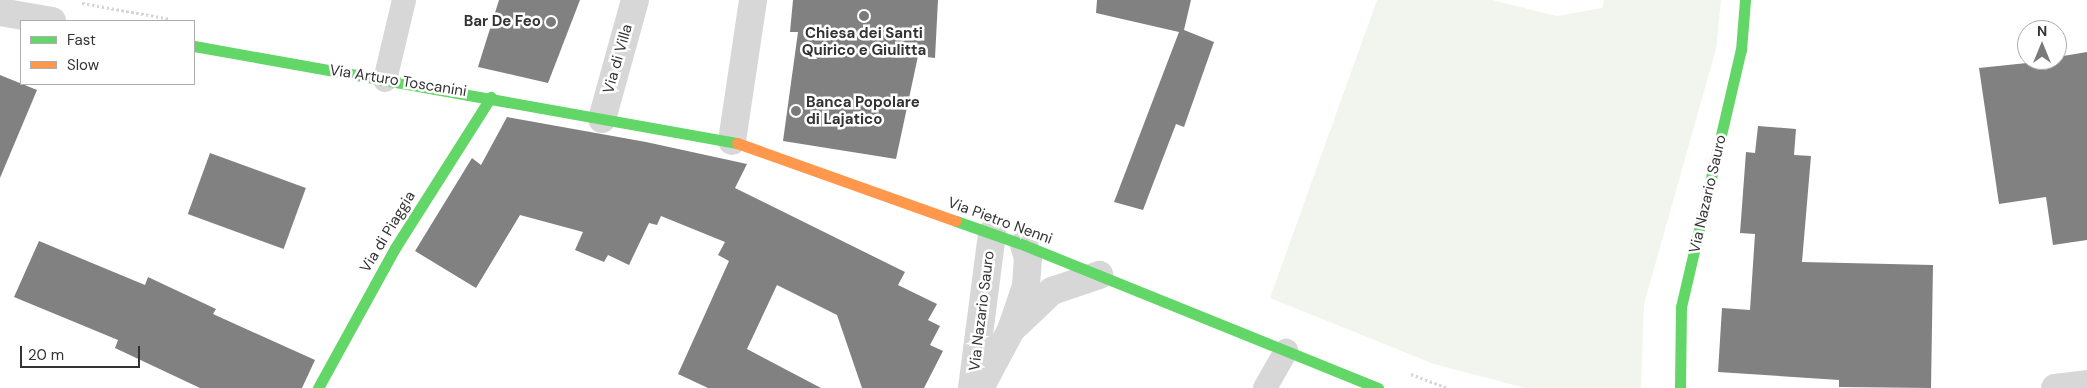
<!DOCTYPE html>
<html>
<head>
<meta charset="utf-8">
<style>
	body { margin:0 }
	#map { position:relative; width:2087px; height:388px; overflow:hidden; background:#fff; font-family:"DM Sans",sans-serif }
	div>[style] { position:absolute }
	.green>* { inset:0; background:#f1f5ed }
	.building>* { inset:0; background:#818181; transform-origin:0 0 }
	.path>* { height:3px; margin-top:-1.5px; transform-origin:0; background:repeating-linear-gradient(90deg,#d6d6d6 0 2.5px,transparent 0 5px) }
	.lane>* { height:24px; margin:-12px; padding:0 12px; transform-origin:12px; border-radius:12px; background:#d7d7d7 }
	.street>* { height:28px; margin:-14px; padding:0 14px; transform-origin:14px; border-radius:14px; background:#d7d7d7 }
	.fast>* { height:11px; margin:-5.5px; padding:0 5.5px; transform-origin:5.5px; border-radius:5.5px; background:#63d668 }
	.slow>* { height:11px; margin:-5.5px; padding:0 5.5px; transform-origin:5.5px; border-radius:5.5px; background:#ff974d }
	.dots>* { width:14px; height:14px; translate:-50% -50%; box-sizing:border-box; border:2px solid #fff; border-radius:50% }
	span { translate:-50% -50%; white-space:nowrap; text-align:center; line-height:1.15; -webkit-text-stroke:5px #fff; paint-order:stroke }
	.poi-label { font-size:15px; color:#333; font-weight:700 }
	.right { translate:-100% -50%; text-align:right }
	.left { translate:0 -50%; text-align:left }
	.street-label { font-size:15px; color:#333 }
	.legend { position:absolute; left:20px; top:20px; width:175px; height:65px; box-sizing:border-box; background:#fff; border:1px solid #adadad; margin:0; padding:6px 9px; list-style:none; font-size:15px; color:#333 }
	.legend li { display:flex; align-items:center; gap:10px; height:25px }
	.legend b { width:25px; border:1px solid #adadad }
	.north { position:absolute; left:2017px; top:20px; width:50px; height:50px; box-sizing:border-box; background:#fff; border:1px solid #adadad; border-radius:50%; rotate:0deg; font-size:14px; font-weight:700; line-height:20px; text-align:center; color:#333 }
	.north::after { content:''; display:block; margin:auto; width:18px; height:22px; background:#7a7a7a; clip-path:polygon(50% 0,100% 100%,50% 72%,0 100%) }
	.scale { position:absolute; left:20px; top:346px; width:120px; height:22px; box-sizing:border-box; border:2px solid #333; border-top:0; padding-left:6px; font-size:15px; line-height:18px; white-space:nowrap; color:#333; -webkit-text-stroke:4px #fff; paint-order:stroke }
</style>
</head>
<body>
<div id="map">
	<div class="green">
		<div style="clip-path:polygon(1377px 0,1492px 0,1557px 16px,1602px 8px,1604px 0,1721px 0,1716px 49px,1644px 304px,1641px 388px,1525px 388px,1434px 364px,1270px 298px)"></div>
	</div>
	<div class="building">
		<div style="clip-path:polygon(499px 0,580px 0,548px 83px,478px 67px)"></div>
		<div style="clip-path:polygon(793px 0,938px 0,935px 58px,918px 56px,896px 159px,783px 141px,798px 32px,790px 32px)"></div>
		<div style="clip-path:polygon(1097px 0,1191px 0,1184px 30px,1214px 42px,1184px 127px,1176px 124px,1143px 210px,1114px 202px,1179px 32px,1096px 13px)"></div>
		<div style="clip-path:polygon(2087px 52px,2087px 240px,2053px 245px,2046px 197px,1999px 204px,1979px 68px,2057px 60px,2057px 57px)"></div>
		<div style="clip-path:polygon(0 75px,37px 90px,0 178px)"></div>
		<div style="clip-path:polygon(507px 117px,646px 142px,747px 164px,735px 188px,905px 272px,898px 285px,937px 304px,928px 320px,940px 326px,930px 345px,943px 351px,924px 388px,862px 388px,837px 315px,777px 285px,747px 349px,821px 388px,708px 388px,678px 374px,729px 261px,718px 255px,725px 242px,661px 216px,657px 225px,649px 223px,629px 265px,608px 255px,604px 262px,575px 250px,583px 232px,520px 215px,476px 288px,415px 251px,472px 158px,481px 165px)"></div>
		<div style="clip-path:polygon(1758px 126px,1796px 129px,1794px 155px,1811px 156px,1802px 262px,1933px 265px,1931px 388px,1839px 387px,1839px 380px,1718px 372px,1722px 308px,1750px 310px,1755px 234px,1740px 233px,1746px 152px,1755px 153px)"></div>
		<div style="left:210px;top:153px;width:102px;height:65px;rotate:20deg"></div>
		<div style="clip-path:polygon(39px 241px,145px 285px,148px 277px,216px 309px,213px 314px,315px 360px,302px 388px,200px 388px,115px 348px,118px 340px,14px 297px)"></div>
	</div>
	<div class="path">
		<div style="left:82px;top:3px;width:90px;rotate:10.2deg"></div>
		<div style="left:1411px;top:374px;width:39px;rotate:21deg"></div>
	</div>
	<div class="lane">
		<div style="left:385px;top:80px;width:82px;rotate:-76.6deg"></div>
		<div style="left:1265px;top:388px;width:43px;rotate:-60.4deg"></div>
	</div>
	<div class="street">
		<div style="left:0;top:12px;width:53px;rotate:9.8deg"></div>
		<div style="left:602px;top:119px;width:123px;rotate:-74.5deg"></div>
		<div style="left:732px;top:141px;width:143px;rotate:-81.5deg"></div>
		<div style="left:1016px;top:325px;width:50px;rotate:-43.4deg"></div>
		<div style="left:1052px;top:291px;width:50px;rotate:-18.8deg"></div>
		<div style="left:972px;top:388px;width:156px;rotate:-82.6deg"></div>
		<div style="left:980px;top:388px;width:66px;rotate:-61.9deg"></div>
		<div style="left:1011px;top:330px;width:46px;rotate:-71.2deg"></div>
		<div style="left:1026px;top:286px;width:28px;rotate:-86deg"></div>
		<div style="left:1028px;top:258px;width:14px;rotate:-107deg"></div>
		<div style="left:2055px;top:388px;width:32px;rotate:-7deg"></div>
	</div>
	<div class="fast">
		<div style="left:194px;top:46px;width:552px;rotate:10.13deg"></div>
		<div style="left:956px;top:221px;width:72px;rotate:19.4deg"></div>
		<div style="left:1024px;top:245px;width:382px;rotate:22deg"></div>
		<div style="left:318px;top:388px;width:160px;rotate:-61.2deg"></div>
		<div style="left:395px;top:248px;width:179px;rotate:-57.6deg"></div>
		<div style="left:1680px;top:388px;width:81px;rotate:-89.3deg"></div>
		<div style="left:1681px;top:307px;width:264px;rotate:-76.9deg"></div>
		<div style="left:1741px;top:50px;width:50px;rotate:-85.4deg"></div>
	</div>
	<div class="slow">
		<div style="left:737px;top:143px;width:232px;rotate:19.6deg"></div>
	</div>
	<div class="dots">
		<div style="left:864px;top:16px;background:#7a7a7a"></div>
		<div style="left:551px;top:22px;background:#7a7a7a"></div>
		<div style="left:796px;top:111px;background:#7a7a7a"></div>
	</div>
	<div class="poi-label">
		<span class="right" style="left:541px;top:22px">Bar De Feo</span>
		<span style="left:864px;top:42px">Chiesa dei Santi<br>Quirico e Giulitta</span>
		<span class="left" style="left:806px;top:111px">Banca Popolare<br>di Lajatico</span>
	</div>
	<div class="street-label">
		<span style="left:618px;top:59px;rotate:-74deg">Via di Villa</span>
		<span style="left:398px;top:81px;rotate:9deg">Via Arturo Toscanini</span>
		<span style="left:1708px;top:194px;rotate:-77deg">Via Nazario Sauro</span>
		<span style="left:1000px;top:221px;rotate:20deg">Via Pietro Nenni</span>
		<span style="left:388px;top:232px;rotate:-59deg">Via di Piaggia</span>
		<span style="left:982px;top:311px;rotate:-83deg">Via Nazario Sauro</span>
	</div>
	<ul class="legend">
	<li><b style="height:6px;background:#63d668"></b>Fast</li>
	<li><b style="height:6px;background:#ff974d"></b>Slow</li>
	</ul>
	<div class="north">N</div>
	<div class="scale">20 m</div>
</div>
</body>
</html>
